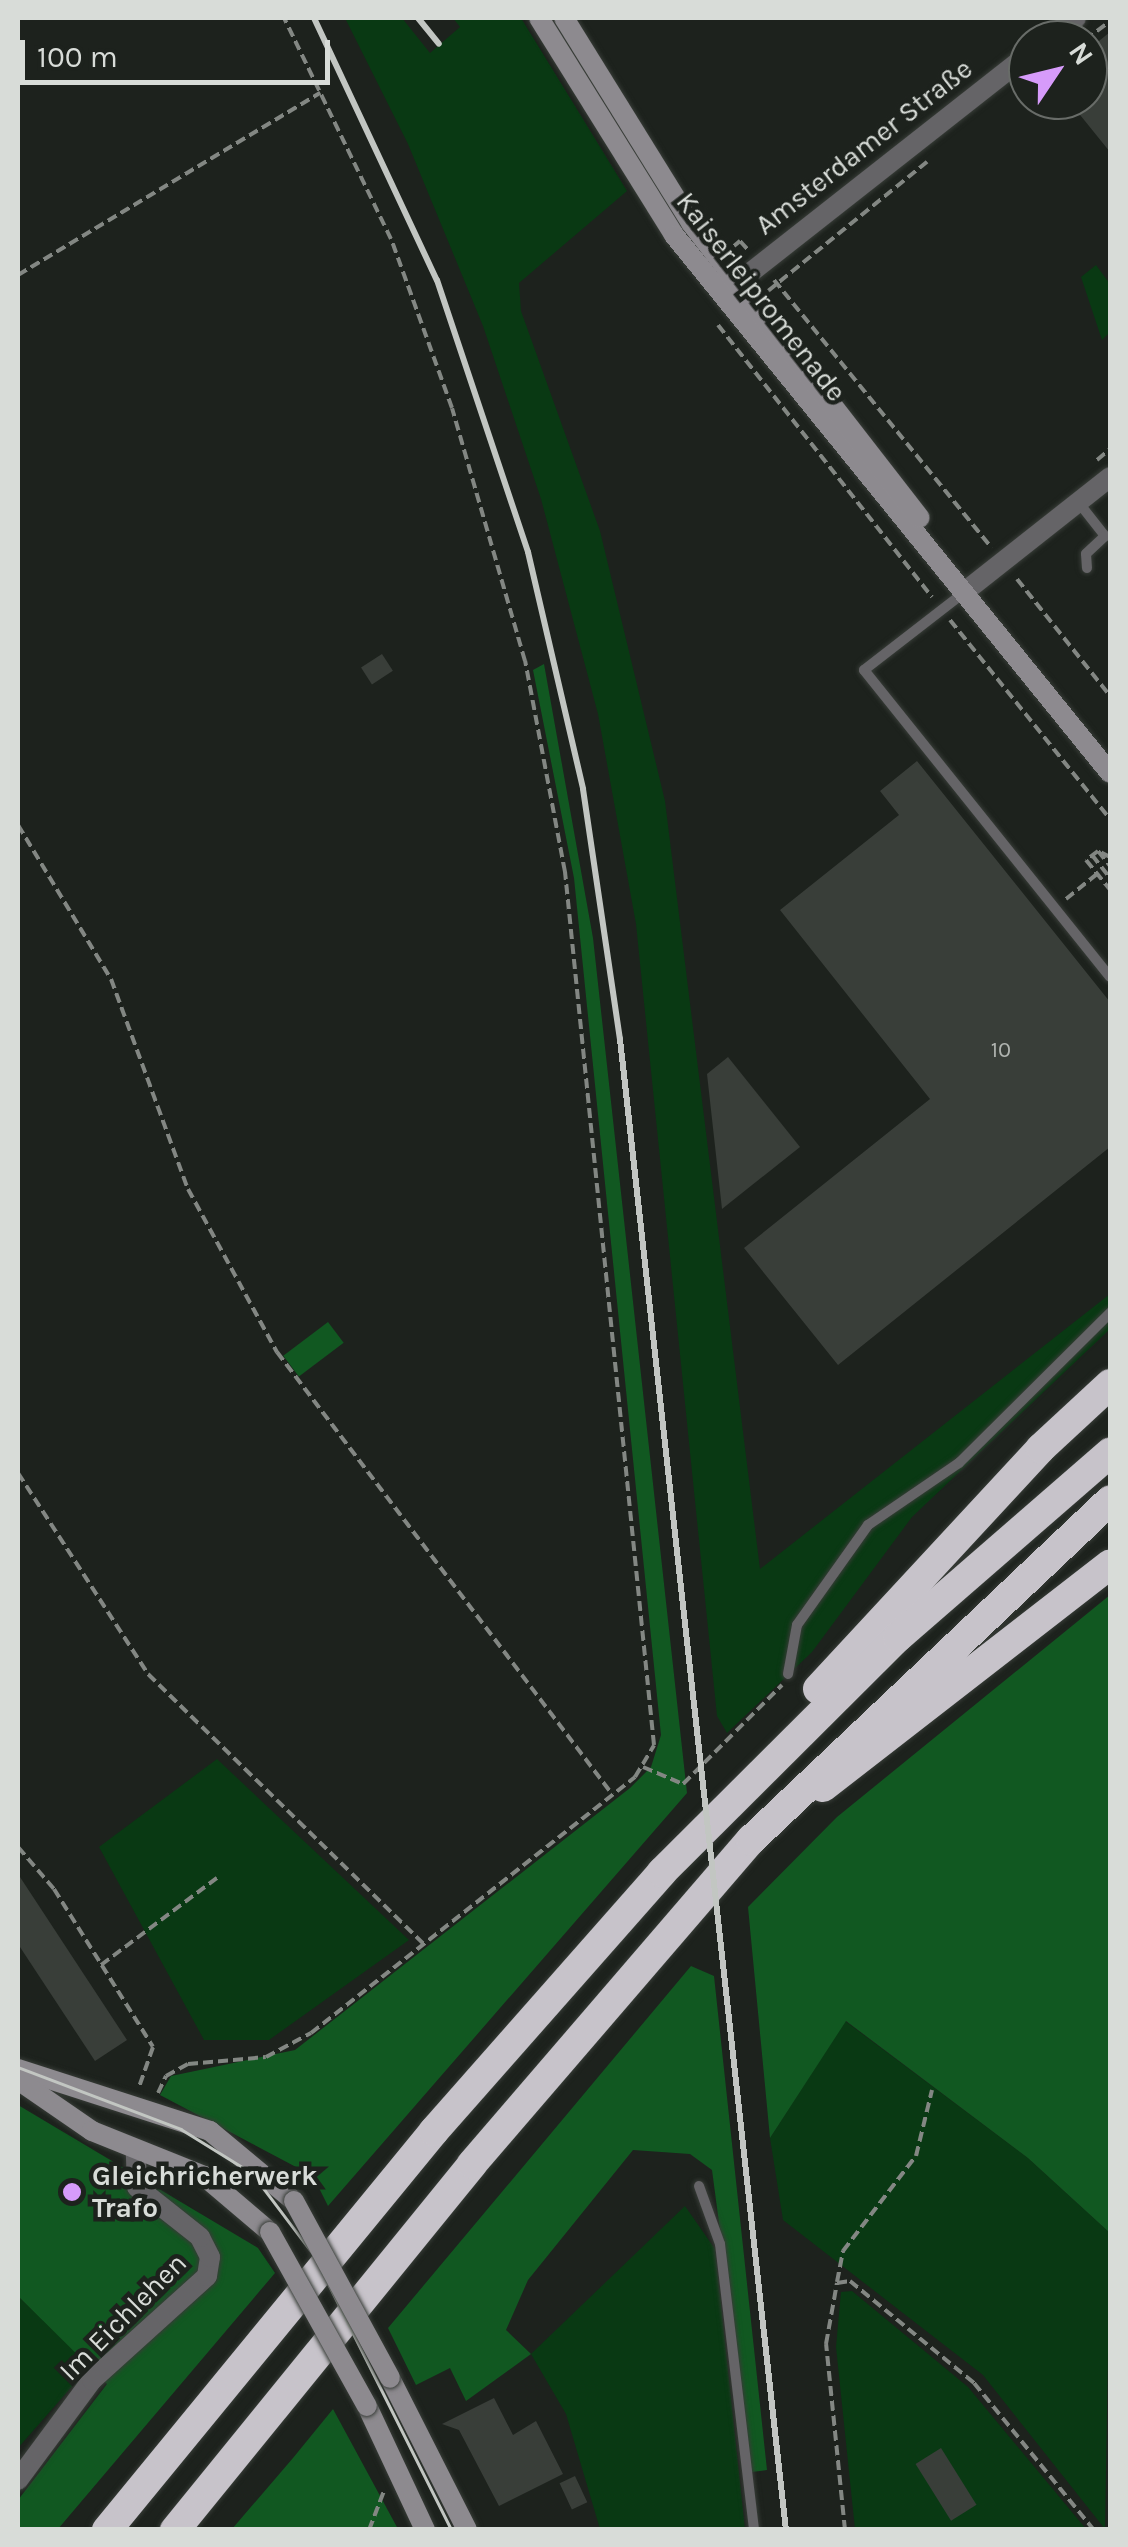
<!DOCTYPE html>
<html>
<head>
<meta charset="utf-8">
<style>
	body { margin:0 }
	#map { position:relative; width:1128px; height:2547px; overflow:hidden; background:#1d221d; font-family:Karla,sans-serif }
	div>[style] { position:absolute }
	.green>* { inset:0; background:#093913 }
	.forest>* { inset:0; background:#115821; transform-origin:0 0 }
	.building>* { inset:0; background:#393e39; transform-origin:0 0 }
	.path>* { height:4px; margin-top:-2px; transform-origin:0; background:repeating-linear-gradient(90deg,#838783 0 10px,transparent 0 15px) }
	.roads { filter:drop-shadow(0 0 2px #373c37) drop-shadow(0 0 2px #373c37) }
	.service>* { height:10px; margin:-5px; padding:0 5px; transform-origin:5px; border-radius:5px; background:#656467 }
	.minor>* { height:20px; margin:-10px; padding:0 10px; transform-origin:10px; border-radius:10px; background:#656467 }
	.secondary>* { height:20px; margin:-10px; padding:0 10px; transform-origin:10px; border-radius:10px; background:#8d8a8f }
	.motorway>* { height:30px; margin:-15px; padding:0 15px; transform-origin:15px; border-radius:15px; background:#c7c3ca }
	.tram>* { height:2.5px; margin:-1.25px; padding:0 1.25px; transform-origin:1.25px; border-radius:1.25px; background:#c2c6c2 }
	.rail>* { height:6px; margin:-3px; padding:0 3px; transform-origin:3px; border-radius:3px; background:#c2c6c2 }
	.bridges { filter:drop-shadow(0 0 2px #373c37) drop-shadow(0 0 2px #373c37) }
	.secondary-bridge>* { height:20px; margin:-10px; padding:0 10px; transform-origin:10px; border-radius:10px; background:#8d8a8f }
	.dots>* { width:28px; height:28px; translate:-50% -50%; box-sizing:border-box; border:5px solid #1d221d; border-radius:50% }
	span { translate:-50% -50%; white-space:nowrap; text-align:center; line-height:1.15; -webkit-text-stroke:9px #1d221d; paint-order:stroke }
	.number-label { font-size:22px; color:#b0b4b0 }
	.number-label span { -webkit-text-stroke-width:0 }
	.street-label { font-size:28px; color:#d8dcd8 }
	.poi-label { font-size:28px; color:#d8dcd8; font-weight:700 }
	.left { translate:0 -50%; text-align:left }
	.frame { position:absolute; inset:0; border:20px solid #d8dcd8; pointer-events:none }
	.north { position:absolute; left:1008px; top:20px; width:100px; height:100px; box-sizing:border-box; background:#1d221d; border:2px solid #686c68; border-radius:50%; rotate:55deg; font-size:28px; font-weight:700; line-height:40px; text-align:center; color:#d8dcd8 }
	.north::after { content:''; display:block; margin:auto; width:35px; height:45px; background:#d69bfa; clip-path:polygon(50% 0,100% 100%,50% 72%,0 100%) }
	.scale { position:absolute; left:20px; top:40px; width:310px; height:45px; box-sizing:border-box; border:5px solid #d8dcd8; border-top:0; padding-left:12px; font-size:30px; line-height:35px; white-space:nowrap; color:#d8dcd8; -webkit-text-stroke:8px #1d221d; paint-order:stroke }
</style>
</head>
<body>
<div id="map">
	<div class="green">
		<div style="clip-path:polygon(345px 18px,402px 18px,430px 53px,460px 27px,453px 18px,521px 18px,627px 191px,519px 283px,521px 311px,600px 531px,665px 801px,760px 1569px,1110px 1294px,1110px 1329px,912px 1517px,812px 1652px,727px 1733px,717px 1716px,636px 924px,598px 714px,541px 499px,483px 326px,408px 144px)"></div>
		<div style="clip-path:polygon(1096px 265px,1110px 284px,1110px 332px,1102px 340px,1081px 277px)"></div>
		<div style="clip-path:polygon(217px 1759px,409px 1940px,269px 2040px,204px 2040px,99px 1847px)"></div>
		<div style="clip-path:polygon(845px 2021px,1028px 2158px,1110px 2233px,1105px 2529px,983px 2375px,783px 2220px,770px 2138px)"></div>
		<div style="clip-path:polygon(685px 2206px,715px 2249px,745px 2529px,600px 2529px,566px 2414px,531px 2354px)"></div>
		<div style="clip-path:polygon(852px 2291px,968px 2387px,1086px 2529px,855px 2529px,836px 2347px,841px 2292px)"></div>
		<div style="clip-path:polygon(18px 2296px,90px 2366px,18px 2448px)"></div>
	</div>
	<div class="forest">
		<div style="clip-path:polygon(544px 664px,593px 938px,687px 1793px,328px 2206px,313px 2176px,160px 2095px,171px 2076px,295px 2050px,630px 1788px,651px 1767px,661px 1735px,574px 878px,533px 670px)"></div>
		<div style="left:328px;top:1322px;width:26px;height:56px;rotate:53deg"></div>
		<div style="clip-path:polygon(1110px 1595px,1110px 2233px,1028px 2158px,846px 2021px,770px 2138px,748px 1907px,837px 1817px)"></div>
		<div style="clip-path:polygon(691px 1966px,714px 1976px,767px 2470px,752px 2472px,712px 2170px,690px 2154px,633px 2150px,528px 2280px,506px 2330px,531px 2354px,466px 2401px,450px 2368px,416px 2385px,388px 2328px)"></div>
		<div style="clip-path:polygon(18px 2105px,258px 2248px,275px 2273px,58px 2529px,18px 2529px,18px 2500px,107px 2384px,18px 2296px)"></div>
		<div style="clip-path:polygon(333px 2409px,398px 2529px,232px 2529px,293px 2458px)"></div>
	</div>
	<div class="building">
		<div style="clip-path:polygon(1110px 32px,1110px 152px,1068px 100px,1088px 100px,1088px 50px)"></div>
		<div style="left:382px;top:654px;width:20px;height:25px;rotate:57deg"></div>
		<div style="clip-path:polygon(917px 761px,1110px 1002px,1110px 1147px,838px 1365px,744px 1248px,930px 1099px,780px 910px,899px 815px,880px 791px)"></div>
		<div style="clip-path:polygon(728px 1057px,800px 1147px,722px 1209px,707px 1074px)"></div>
		<div style="clip-path:polygon(18px 1874px,127px 2040px,95px 2061px,18px 1944px)"></div>
		<div style="clip-path:polygon(494px 2398px,513px 2435px,536px 2421px,563px 2474px,499px 2506px,459px 2430px,442px 2424px)"></div>
		<div style="left:941px;top:2448px;width:67px;height:30px;rotate:58deg"></div>
		<div style="left:575px;top:2476px;width:29px;height:17px;rotate:65deg"></div>
	</div>
	<div class="path">
		<div style="left:1085px;top:40px;width:31px;rotate:-37deg"></div>
		<div style="left:734px;top:246px;width:8px;rotate:-40deg"></div>
		<div style="left:740px;top:241px;width:12px;rotate:48deg"></div>
		<div style="left:18px;top:275px;width:353px;rotate:-31.1deg"></div>
		<div style="left:774px;top:280px;width:345px;rotate:50.9deg"></div>
		<div style="left:768px;top:291px;width:205px;rotate:-39.1deg"></div>
		<div style="left:718px;top:325px;width:346px;rotate:51.8deg"></div>
		<div style="left:1097px;top:460px;width:17px;rotate:-40deg"></div>
		<div style="left:1017px;top:579px;width:149px;rotate:51.5deg"></div>
		<div style="left:950px;top:620px;width:255px;rotate:51.2deg"></div>
		<div style="left:18px;top:825px;width:180px;rotate:58.9deg"></div>
		<div style="left:111px;top:979px;width:224px;rotate:69.9deg"></div>
		<div style="left:188px;top:1189px;width:186px;rotate:61.4deg"></div>
		<div style="left:277px;top:1352px;width:555px;rotate:52.84deg"></div>
		<div style="left:1098px;top:851px;width:15px;rotate:143deg"></div>
		<div style="left:1086px;top:860px;width:38px;rotate:51deg"></div>
		<div style="left:1092px;top:855px;width:29px;rotate:52deg"></div>
		<div style="left:1110px;top:857px;width:13px;rotate:-153deg"></div>
		<div style="left:1098px;top:851px;width:19px;rotate:51deg"></div>
		<div style="left:1066px;top:899px;width:40px;rotate:-39deg"></div>
		<div style="left:18px;top:1473px;width:239px;rotate:57.1deg"></div>
		<div style="left:148px;top:1674px;width:385px;rotate:44.4deg"></div>
		<div style="left:643px;top:1767px;width:43px;rotate:23deg"></div>
		<div style="left:683px;top:1784px;width:140px;rotate:-45deg"></div>
		<div style="left:18px;top:1847px;width:55px;rotate:49.4deg"></div>
		<div style="left:54px;top:1889px;width:186px;rotate:57.9deg"></div>
		<div style="left:153px;top:2047px;width:42px;rotate:109.3deg"></div>
		<div style="left:101px;top:1965px;width:145px;rotate:-36.9deg"></div>
		<div style="left:158px;top:2093px;width:19px;rotate:-65deg"></div>
		<div style="left:166px;top:2076px;width:25px;rotate:-29deg"></div>
		<div style="left:188px;top:2064px;width:78px;rotate:-5.1deg"></div>
		<div style="left:266px;top:2057px;width:51px;rotate:-28.1deg"></div>
		<div style="left:311px;top:2033px;width:413px;rotate:-38.3deg"></div>
		<div style="left:635px;top:1777px;width:37px;rotate:-59deg"></div>
		<div style="left:654px;top:1745px;width:878px;rotate:-95.82deg"></div>
		<div style="left:565px;top:872px;width:215px;rotate:-100.7deg"></div>
		<div style="left:525px;top:661px;width:263px;rotate:-106.1deg"></div>
		<div style="left:452px;top:408px;width:180px;rotate:-109.8deg"></div>
		<div style="left:391px;top:239px;width:246px;rotate:-115.8deg"></div>
		<div style="left:837px;top:2282px;width:32px;rotate:-79deg"></div>
		<div style="left:843px;top:2251px;width:120px;rotate:-52.5deg"></div>
		<div style="left:916px;top:2156px;width:68px;rotate:-76.4deg"></div>
		<div style="left:369px;top:2530px;width:42px;rotate:-69deg"></div>
		<div style="left:845px;top:2530px;width:187px;rotate:-95.8deg"></div>
		<div style="left:826px;top:2344px;width:62px;rotate:-79.8deg"></div>
		<div style="left:837px;top:2283px;width:13px;rotate:-9deg"></div>
		<div style="left:850px;top:2281px;width:161px;rotate:39.4deg"></div>
		<div style="left:974px;top:2383px;width:190px;rotate:50.8deg"></div>
	</div>
	<div class="roads">
		<div class="service">
			<div style="left:1079px;top:503px;width:42px;rotate:51.8deg"></div>
			<div style="left:1105px;top:536px;width:26px;rotate:137deg"></div>
			<div style="left:1086px;top:554px;width:14px;rotate:86deg"></div>
			<div style="left:966px;top:591px;width:129px;rotate:142.2deg"></div>
			<div style="left:864px;top:670px;width:393px;rotate:51.3deg"></div>
			<div style="left:788px;top:1674px;width:50px;rotate:-79.6deg"></div>
			<div style="left:797px;top:1625px;width:123px;rotate:-54.6deg"></div>
			<div style="left:868px;top:1525px;width:110px;rotate:-34.3deg"></div>
			<div style="left:959px;top:1463px;width:213px;rotate:-44.8deg"></div>
			<div style="left:699px;top:2186px;width:62px;rotate:70.1deg"></div>
			<div style="left:720px;top:2244px;width:288px;rotate:83.2deg"></div>
		</div>
		<div class="minor">
			<div style="left:1046px;top:40px;width:37px;rotate:-36deg"></div>
			<div style="left:736px;top:284px;width:372px;rotate:-38.2deg"></div>
			<div style="left:967px;top:590px;width:182px;rotate:-38.3deg"></div>
			<div style="left:18px;top:2480px;width:124px;rotate:-53.5deg"></div>
			<div style="left:92px;top:2380px;width:155px;rotate:-42.1deg"></div>
			<div style="left:207px;top:2276px;width:19px;rotate:-81deg"></div>
			<div style="left:210px;top:2257px;width:22px;rotate:-117deg"></div>
			<div style="left:200px;top:2237px;width:80px;rotate:-141.6deg"></div>
			<div style="left:137px;top:2187px;width:38px;rotate:-92deg"></div>
		</div>
		<div class="secondary">
			<div style="left:539px;top:18px;width:256px;rotate:58.1deg"></div>
			<div style="left:674px;top:235px;width:692px;rotate:50.98deg"></div>
			<div style="left:564px;top:18px;width:241px;rotate:58.2deg"></div>
			<div style="left:691px;top:223px;width:373px;rotate:52.2deg"></div>
			<div style="left:18px;top:2069px;width:202px;rotate:17.9deg"></div>
			<div style="left:210px;top:2131px;width:109px;rotate:39.8deg"></div>
			<div style="left:18px;top:2080px;width:90px;rotate:34.6deg"></div>
			<div style="left:92px;top:2131px;width:121px;rotate:21.9deg"></div>
			<div style="left:204px;top:2176px;width:87px;rotate:40.3deg"></div>
			<div style="left:390px;top:2378px;width:170px;rotate:63.1deg"></div>
			<div style="left:367px;top:2406px;width:137px;rotate:64.9deg"></div>
		</div>
		<div class="motorway">
			<div style="left:818px;top:1689px;width:328px;rotate:-47.2deg"></div>
			<div style="left:1041px;top:1448px;width:94px;rotate:-42.8deg"></div>
			<div style="left:823px;top:1787px;width:363px;rotate:-37.8deg"></div>
			<div style="left:107px;top:2530px;width:516px;rotate:-50.66deg"></div>
			<div style="left:434px;top:2131px;width:345px;rotate:-48.6deg"></div>
			<div style="left:662px;top:1872px;width:333px;rotate:-44.9deg"></div>
			<div style="left:898px;top:1637px;width:281px;rotate:-41deg"></div>
			<div style="left:175px;top:2530px;width:471px;rotate:-50.9deg"></div>
			<div style="left:472px;top:2164px;width:428px;rotate:-49.3deg"></div>
			<div style="left:751px;top:1840px;width:494px;rotate:-43.4deg"></div>
		</div>
	</div>
	<div class="tram">
		<div style="left:18px;top:2067px;width:174px;rotate:20.8deg"></div>
		<div style="left:181px;top:2129px;width:84px;rotate:31.8deg"></div>
		<div style="left:252px;top:2173px;width:103px;rotate:52.9deg"></div>
		<div style="left:314px;top:2255px;width:308px;rotate:63.4deg"></div>
	</div>
	<div class="rail">
		<div style="left:314px;top:18px;width:289px;rotate:64.9deg"></div>
		<div style="left:437px;top:280px;width:287px;rotate:71.5deg"></div>
		<div style="left:528px;top:552px;width:243px;rotate:76.9deg"></div>
		<div style="left:583px;top:789px;width:253px;rotate:81.6deg"></div>
		<div style="left:620px;top:1039px;width:1500px;rotate:83.65deg"></div>
		<div style="left:418px;top:18px;width:33px;rotate:51deg"></div>
	</div>
	<div class="bridges">
		<div class="secondary-bridge">
			<div style="left:294px;top:2201px;width:201px;rotate:61.5deg"></div>
			<div style="left:270px;top:2232px;width:199px;rotate:60.9deg"></div>
		</div>
	</div>
	<div class="dots">
		<div style="left:72px;top:2192px;background:#d69bfa"></div>
	</div>
	<div class="number-label">
		<span style="left:1001px;top:1051px">10</span>
	</div>
	<div class="street-label">
		<span style="left:864px;top:147px;rotate:-38deg">Amsterdamer Straße</span>
		<span style="left:761px;top:297px;rotate:52deg">Kaiserleipromenade</span>
		<span style="left:123px;top:2317px;rotate:-45deg">Im Eichlehen</span>
	</div>
	<div class="poi-label">
		<span class="left" style="left:92px;top:2192px">Gleichricherwerk<br>Trafo</span>
	</div>
	<div class="frame"></div>
	<div class="north">N</div>
	<div class="scale">100 m</div>
</div>
</body>
</html>
